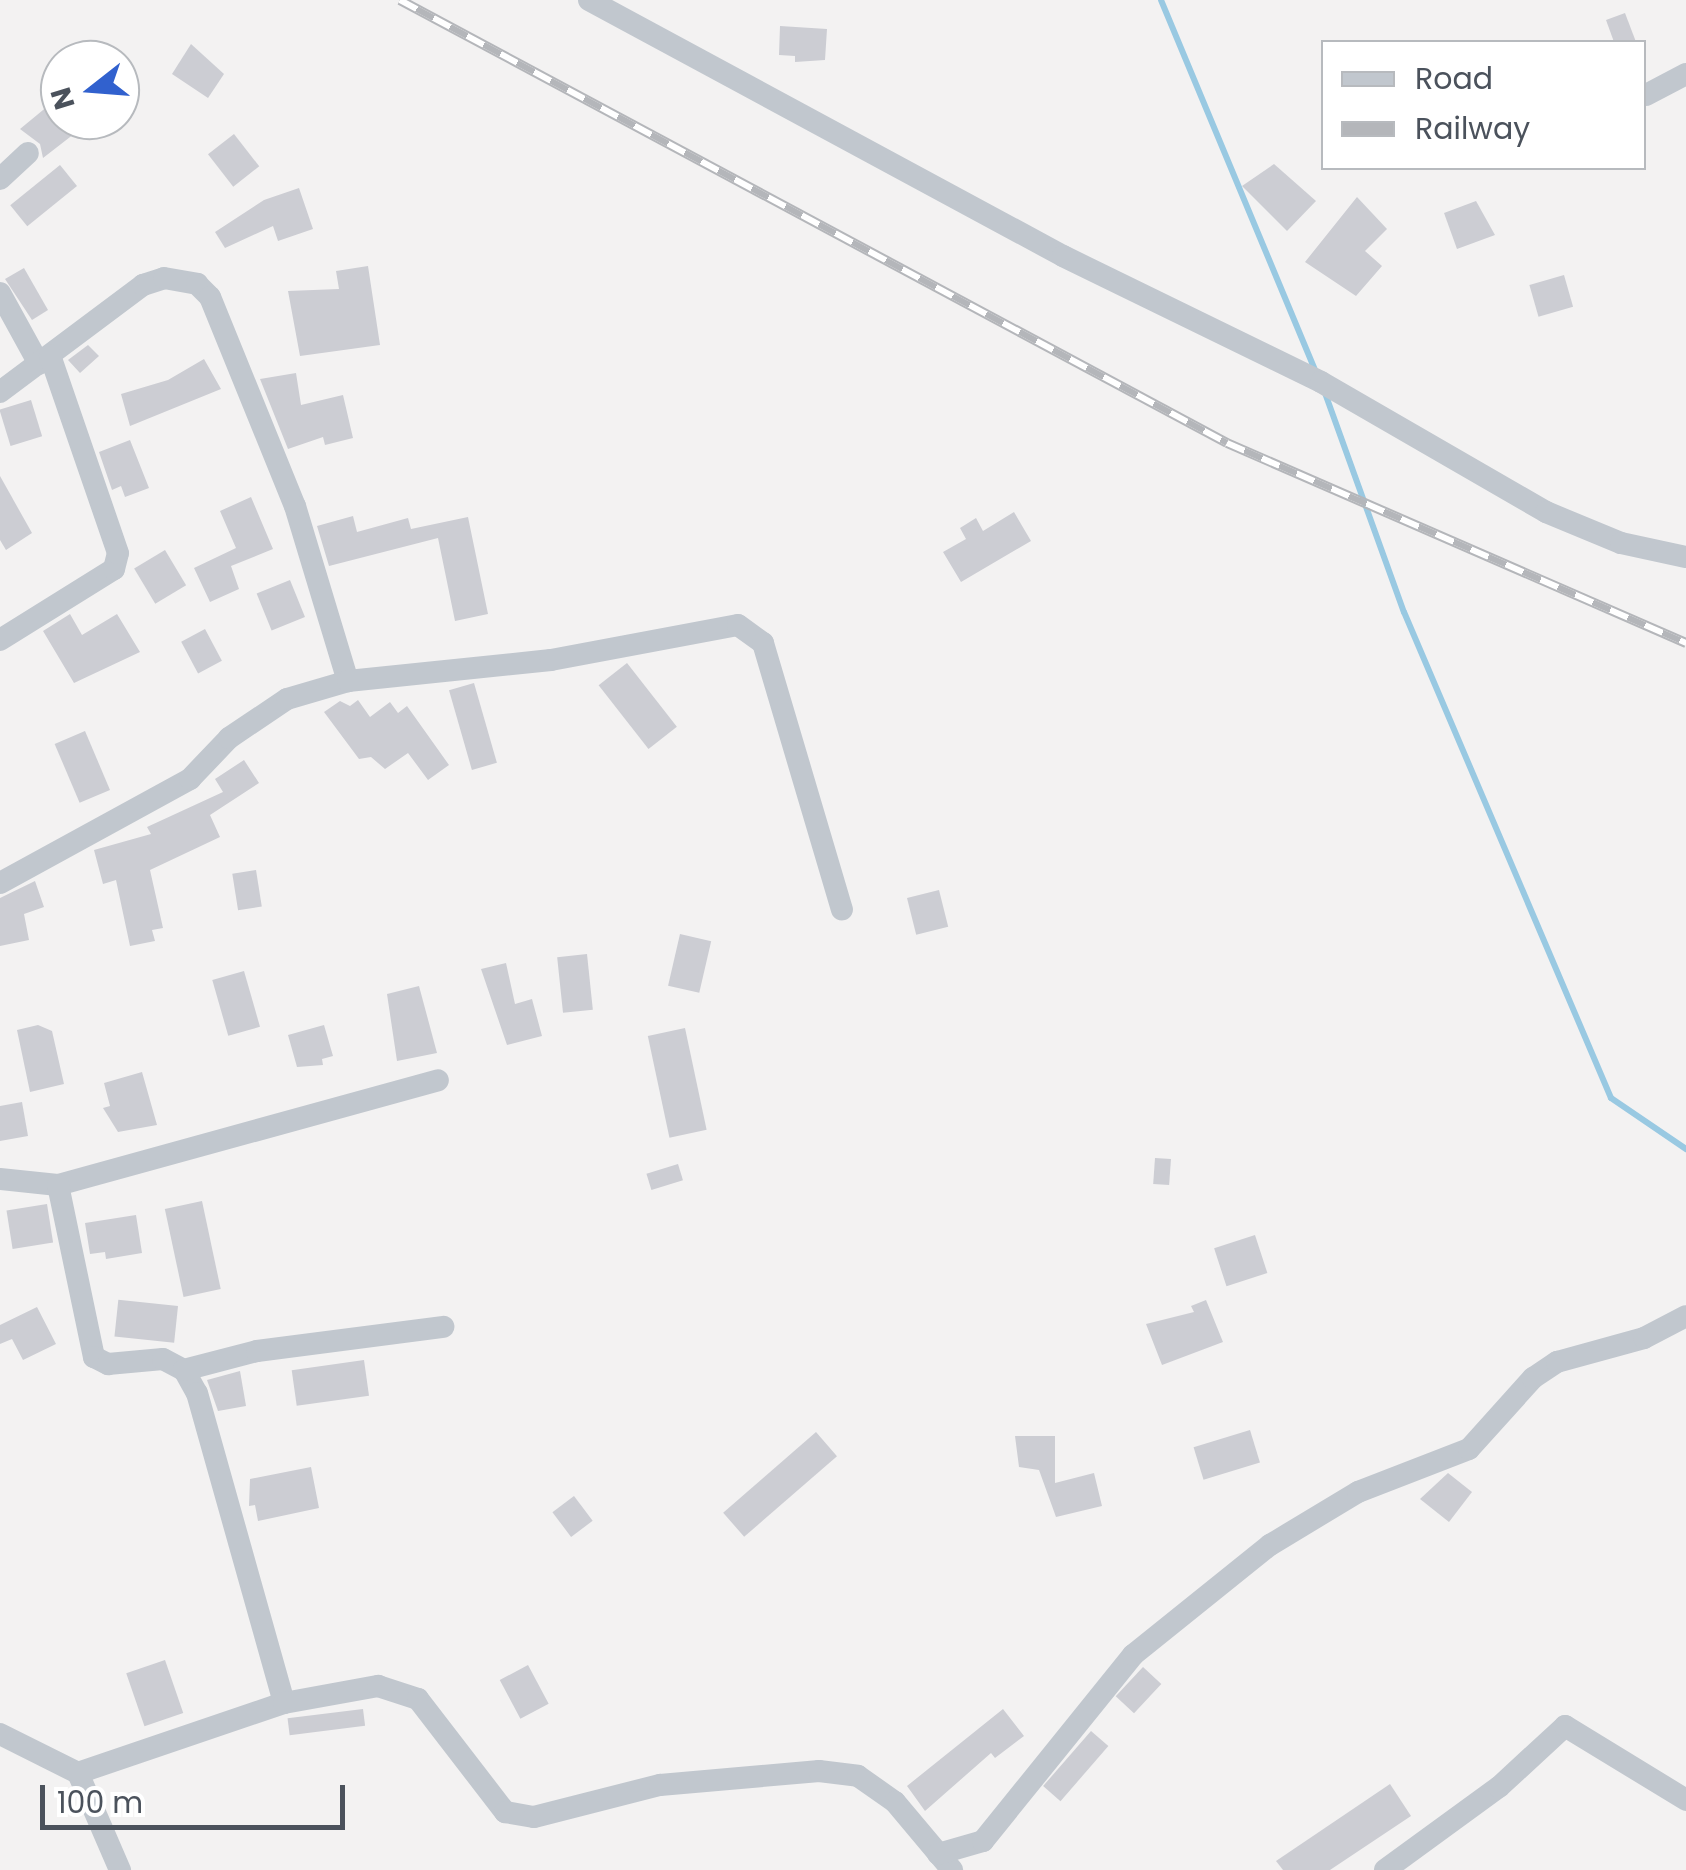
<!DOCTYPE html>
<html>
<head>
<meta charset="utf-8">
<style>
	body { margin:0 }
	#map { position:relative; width:1686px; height:1870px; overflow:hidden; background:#f3f2f2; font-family:Poppins,sans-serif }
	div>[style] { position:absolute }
	.stream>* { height:6px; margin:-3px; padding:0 3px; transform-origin:3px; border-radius:3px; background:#99c9e2 }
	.building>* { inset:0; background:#cccdd3; transform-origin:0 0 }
	.minor>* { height:22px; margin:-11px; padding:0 11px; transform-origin:11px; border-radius:11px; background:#c1c7ce }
	.rail>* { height:10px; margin-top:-5px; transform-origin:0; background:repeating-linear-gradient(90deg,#fff 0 19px,#b4b6ba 0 38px); box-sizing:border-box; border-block:2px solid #b4b6ba }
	span { translate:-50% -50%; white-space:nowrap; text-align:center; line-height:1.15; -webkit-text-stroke:8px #fff; paint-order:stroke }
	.legend { position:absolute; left:1321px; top:40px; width:325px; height:130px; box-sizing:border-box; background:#fff; border:2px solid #b7babe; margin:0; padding:12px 18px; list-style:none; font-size:30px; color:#4b525c }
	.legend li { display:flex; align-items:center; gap:20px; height:50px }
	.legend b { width:50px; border:2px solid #b7babe }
	.north { position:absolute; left:40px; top:40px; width:100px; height:100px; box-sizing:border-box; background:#fff; border:2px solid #b7babe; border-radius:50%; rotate:253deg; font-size:28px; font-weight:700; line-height:40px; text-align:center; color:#4b525c }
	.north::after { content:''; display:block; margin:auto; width:35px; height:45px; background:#3161ce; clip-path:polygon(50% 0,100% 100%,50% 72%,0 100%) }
	.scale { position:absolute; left:40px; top:1785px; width:305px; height:45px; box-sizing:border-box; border:5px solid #4b525c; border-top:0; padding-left:12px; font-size:30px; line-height:35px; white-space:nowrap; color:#4b525c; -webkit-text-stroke:8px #fff; paint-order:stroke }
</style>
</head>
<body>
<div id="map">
	<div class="stream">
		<div style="left:1161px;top:0;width:404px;rotate:67.4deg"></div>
		<div style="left:1325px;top:393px;width:233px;rotate:70.2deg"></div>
		<div style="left:1404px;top:612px;width:528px;rotate:66.93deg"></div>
		<div style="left:1611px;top:1098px;width:91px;rotate:34.2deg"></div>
	</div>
	<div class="building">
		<div style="clip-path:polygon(1625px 13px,1636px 42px,1614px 42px,1606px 20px)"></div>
		<div style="clip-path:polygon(780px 26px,827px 29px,825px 60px,795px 62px,795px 56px,779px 55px)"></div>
		<div style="clip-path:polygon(191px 44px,224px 74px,208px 98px,172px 74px)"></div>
		<div style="clip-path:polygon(60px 96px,60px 120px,92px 120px,43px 158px,40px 144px,20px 129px)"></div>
		<div style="left:234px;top:134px;width:41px;height:33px;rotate:52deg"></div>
		<div style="clip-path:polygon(1274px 164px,1316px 201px,1287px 231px,1242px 186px)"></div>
		<div style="left:60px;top:165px;width:27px;height:64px;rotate:51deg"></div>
		<div style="clip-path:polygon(299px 188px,313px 229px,278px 241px,273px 226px,225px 248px,215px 232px,264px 200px)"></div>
		<div style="clip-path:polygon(1357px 197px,1387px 229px,1365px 251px,1382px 266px,1356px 296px,1305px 262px)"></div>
		<div style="clip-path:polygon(1476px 201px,1495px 235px,1457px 249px,1444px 213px)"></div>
		<div style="clip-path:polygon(368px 266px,380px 345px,300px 356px,288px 291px,339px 289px,336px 271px)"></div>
		<div style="clip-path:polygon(24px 268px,48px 310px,32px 320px,5px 279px)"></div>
		<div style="left:1564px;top:275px;width:33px;height:36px;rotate:74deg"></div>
		<div style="clip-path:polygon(88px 345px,99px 356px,80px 373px,68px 360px)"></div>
		<div style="clip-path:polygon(204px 359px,221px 389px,130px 426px,121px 394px,168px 380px)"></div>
		<div style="clip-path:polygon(296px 373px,301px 405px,343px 395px,353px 438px,325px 445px,323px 437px,288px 449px,260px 379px)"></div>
		<div style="left:31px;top:400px;width:38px;height:33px;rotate:73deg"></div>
		<div style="clip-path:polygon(130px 440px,149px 488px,125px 497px,121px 486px,112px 490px,99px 452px)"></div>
		<div style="clip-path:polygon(0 476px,32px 533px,6px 550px,0 540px)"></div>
		<div style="clip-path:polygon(251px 497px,273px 549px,231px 566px,239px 589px,210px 602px,194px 568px,236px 548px,220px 511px)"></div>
		<div style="clip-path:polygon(1014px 512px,1031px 541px,961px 582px,943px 552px,966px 539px,960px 528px,976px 518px,983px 531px)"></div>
		<div style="clip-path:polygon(353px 516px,357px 532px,408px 518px,411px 529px,468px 517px,488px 614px,455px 621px,438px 538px,329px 566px,317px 526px)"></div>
		<div style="left:165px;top:550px;width:41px;height:36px;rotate:59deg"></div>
		<div style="left:290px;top:580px;width:40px;height:36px;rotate:68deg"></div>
		<div style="clip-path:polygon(70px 614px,82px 635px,117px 614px,140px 652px,74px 683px,43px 631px)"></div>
		<div style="left:205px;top:629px;width:36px;height:27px;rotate:62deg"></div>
		<div style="left:627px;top:663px;width:81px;height:36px;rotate:52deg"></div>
		<div style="left:474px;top:683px;width:83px;height:26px;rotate:74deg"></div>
		<div style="clip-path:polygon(358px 700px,370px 717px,390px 702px,398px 713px,407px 706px,449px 765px,428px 780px,408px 753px,385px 769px,371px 757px,359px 759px,324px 712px,340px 701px,350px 706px)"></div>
		<div style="left:85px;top:731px;width:64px;height:33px;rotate:67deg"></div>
		<div style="clip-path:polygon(244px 760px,259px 783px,210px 815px,220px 837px,150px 870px,163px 928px,152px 930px,155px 941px,130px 946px,116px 880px,103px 884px,94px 850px,151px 834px,147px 827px,223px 792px,215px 779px)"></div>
		<div style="left:256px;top:870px;width:37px;height:24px;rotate:81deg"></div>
		<div style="clip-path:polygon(35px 881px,44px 907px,24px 914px,29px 940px,0 946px,0 898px)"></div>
		<div style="left:939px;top:890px;width:38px;height:33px;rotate:76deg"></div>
		<div style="left:680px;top:934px;width:32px;height:53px;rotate:13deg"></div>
		<div style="left:587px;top:954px;width:56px;height:30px;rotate:84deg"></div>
		<div style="clip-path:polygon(506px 963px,515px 1004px,532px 999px,542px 1036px,507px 1045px,481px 969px)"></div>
		<div style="left:244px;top:971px;width:58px;height:33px;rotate:74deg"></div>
		<div style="clip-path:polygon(419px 986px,437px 1053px,397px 1061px,387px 994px)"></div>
		<div style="clip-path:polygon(38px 1025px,52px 1031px,64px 1084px,30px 1092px,17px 1030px)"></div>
		<div style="clip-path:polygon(324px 1025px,333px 1056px,322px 1059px,323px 1065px,297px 1067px,288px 1035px)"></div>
		<div style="left:685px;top:1028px;width:104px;height:38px;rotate:78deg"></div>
		<div style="clip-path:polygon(142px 1072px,157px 1125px,118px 1132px,103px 1108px,110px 1106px,104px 1083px)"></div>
		<div style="clip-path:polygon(22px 1102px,28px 1136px,0 1141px,0 1106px)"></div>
		<div style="left:1155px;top:1158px;width:16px;height:26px;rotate:4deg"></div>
		<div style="left:678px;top:1164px;width:17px;height:33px;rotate:73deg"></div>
		<div style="left:202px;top:1201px;width:90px;height:38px;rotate:78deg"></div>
		<div style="left:47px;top:1204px;width:39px;height:41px;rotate:81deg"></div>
		<div style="clip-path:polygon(136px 1215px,142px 1253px,106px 1259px,105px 1252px,90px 1254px,85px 1223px)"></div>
		<div style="left:1255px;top:1235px;width:40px;height:43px;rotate:72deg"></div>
		<div style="clip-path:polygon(1206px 1300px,1223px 1342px,1162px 1365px,1146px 1324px,1194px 1312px,1191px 1306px)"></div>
		<div style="left:178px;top:1306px;width:37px;height:60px;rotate:96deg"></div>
		<div style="clip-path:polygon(37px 1307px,56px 1344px,23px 1360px,12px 1339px,0 1344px,0 1325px)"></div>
		<div style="left:364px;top:1360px;width:36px;height:73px;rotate:82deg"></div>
		<div style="clip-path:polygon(240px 1371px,246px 1406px,218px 1411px,207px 1380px)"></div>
		<div style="left:1250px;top:1430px;width:34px;height:59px;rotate:73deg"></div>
		<div style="left:816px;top:1432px;width:32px;height:123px;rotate:49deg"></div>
		<div style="clip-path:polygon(1015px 1436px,1055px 1436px,1055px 1483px,1094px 1473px,1102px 1506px,1056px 1517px,1039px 1470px,1019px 1467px)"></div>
		<div style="clip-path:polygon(311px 1467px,319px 1508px,258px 1521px,255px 1505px,249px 1506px,250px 1479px)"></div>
		<div style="clip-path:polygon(1448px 1473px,1472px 1492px,1449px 1522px,1420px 1499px)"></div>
		<div style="left:574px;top:1496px;width:31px;height:27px;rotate:53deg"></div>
		<div style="left:165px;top:1660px;width:56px;height:41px;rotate:71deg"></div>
		<div style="left:528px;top:1665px;width:44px;height:32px;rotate:62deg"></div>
		<div style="left:1143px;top:1667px;width:25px;height:40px;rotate:43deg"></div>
		<div style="left:363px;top:1709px;width:17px;height:76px;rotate:83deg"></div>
		<div style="clip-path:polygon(1003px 1709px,1024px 1736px,995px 1758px,991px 1753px,925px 1811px,907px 1786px)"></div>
		<div style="left:1091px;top:1731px;width:23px;height:73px;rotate:41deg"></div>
		<div style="clip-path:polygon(1390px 1784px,1411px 1816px,1330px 1870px,1283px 1870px,1276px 1861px)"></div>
	</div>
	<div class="minor">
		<div style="left:589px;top:0;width:539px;rotate:28.37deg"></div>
		<div style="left:1063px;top:256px;width:287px;rotate:26deg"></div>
		<div style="left:1321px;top:382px;width:260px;rotate:30deg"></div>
		<div style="left:1546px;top:512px;width:81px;rotate:22.5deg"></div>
		<div style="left:1621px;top:543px;width:66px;rotate:12.2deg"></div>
		<div style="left:1646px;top:95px;width:45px;rotate:-27.7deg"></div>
		<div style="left:0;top:179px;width:38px;rotate:-43deg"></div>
		<div style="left:0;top:293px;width:81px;rotate:61.2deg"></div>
		<div style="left:0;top:392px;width:179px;rotate:-36.8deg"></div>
		<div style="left:143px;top:285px;width:22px;rotate:-18deg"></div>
		<div style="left:164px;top:278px;width:34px;rotate:10deg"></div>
		<div style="left:197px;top:284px;width:18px;rotate:45deg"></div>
		<div style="left:210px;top:297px;width:226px;rotate:67.9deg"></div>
		<div style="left:295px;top:506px;width:183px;rotate:73.2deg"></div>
		<div style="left:0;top:640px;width:134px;rotate:-31.9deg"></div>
		<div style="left:114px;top:569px;width:16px;rotate:-76deg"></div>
		<div style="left:118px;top:553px;width:209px;rotate:-109deg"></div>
		<div style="left:0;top:883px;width:217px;rotate:-28.7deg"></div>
		<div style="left:190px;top:779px;width:57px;rotate:-46.4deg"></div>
		<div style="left:229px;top:738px;width:70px;rotate:-33.9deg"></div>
		<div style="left:287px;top:699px;width:64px;rotate:-16.4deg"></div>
		<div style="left:348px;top:681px;width:204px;rotate:-5.9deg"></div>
		<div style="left:551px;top:660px;width:190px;rotate:-10.6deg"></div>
		<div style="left:738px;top:625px;width:31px;rotate:36deg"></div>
		<div style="left:763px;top:643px;width:278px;rotate:73.5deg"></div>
		<div style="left:0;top:1179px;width:58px;rotate:5.9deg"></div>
		<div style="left:58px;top:1185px;width:394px;rotate:-15.4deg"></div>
		<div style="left:58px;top:1185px;width:176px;rotate:78.2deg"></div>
		<div style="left:94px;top:1357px;width:16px;rotate:27deg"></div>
		<div style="left:108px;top:1364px;width:55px;rotate:-5.2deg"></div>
		<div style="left:163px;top:1359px;width:24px;rotate:28deg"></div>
		<div style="left:184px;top:1370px;width:26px;rotate:61deg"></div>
		<div style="left:197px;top:1393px;width:322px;rotate:74.3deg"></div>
		<div style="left:184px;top:1370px;width:75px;rotate:-14.6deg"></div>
		<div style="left:257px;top:1351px;width:188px;rotate:-7.4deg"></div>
		<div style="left:0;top:1734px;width:87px;rotate:26.6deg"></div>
		<div style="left:78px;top:1773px;width:106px;rotate:66.6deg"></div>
		<div style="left:78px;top:1773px;width:218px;rotate:-18.8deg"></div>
		<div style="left:284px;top:1703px;width:96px;rotate:-10.3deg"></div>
		<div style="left:378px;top:1686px;width:42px;rotate:18deg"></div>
		<div style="left:418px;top:1699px;width:143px;rotate:52.4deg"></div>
		<div style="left:505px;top:1812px;width:29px;rotate:10deg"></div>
		<div style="left:534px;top:1817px;width:130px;rotate:-14.3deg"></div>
		<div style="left:660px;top:1785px;width:160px;rotate:-5deg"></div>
		<div style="left:819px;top:1771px;width:39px;rotate:7deg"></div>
		<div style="left:858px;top:1776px;width:45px;rotate:35.1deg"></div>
		<div style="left:895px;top:1802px;width:89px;rotate:50deg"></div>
		<div style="left:938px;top:1854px;width:47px;rotate:-16.1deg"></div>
		<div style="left:983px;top:1841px;width:239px;rotate:-51.1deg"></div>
		<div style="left:1133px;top:1655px;width:176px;rotate:-38.8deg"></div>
		<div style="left:1270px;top:1545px;width:103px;rotate:-31.1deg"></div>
		<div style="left:1358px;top:1492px;width:119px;rotate:-21.2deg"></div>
		<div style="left:1469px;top:1449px;width:96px;rotate:-48deg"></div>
		<div style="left:1533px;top:1378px;width:29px;rotate:-34deg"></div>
		<div style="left:1557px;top:1362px;width:90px;rotate:-15.4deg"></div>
		<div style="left:1644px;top:1338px;width:47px;rotate:-27.6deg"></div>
		<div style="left:1385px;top:1870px;width:141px;rotate:-36.1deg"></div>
		<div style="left:1499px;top:1787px;width:90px;rotate:-42.7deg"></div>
		<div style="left:1565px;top:1726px;width:142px;rotate:31.4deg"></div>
	</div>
	<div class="rail">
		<div style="left:400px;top:0;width:938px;rotate:28.18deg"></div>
		<div style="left:1227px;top:443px;width:501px;rotate:23.54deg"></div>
	</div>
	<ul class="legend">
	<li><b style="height:12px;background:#c1c7ce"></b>Road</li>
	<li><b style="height:12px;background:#b4b6ba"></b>Railway</li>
	</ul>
	<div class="north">N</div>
	<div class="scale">100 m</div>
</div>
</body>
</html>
